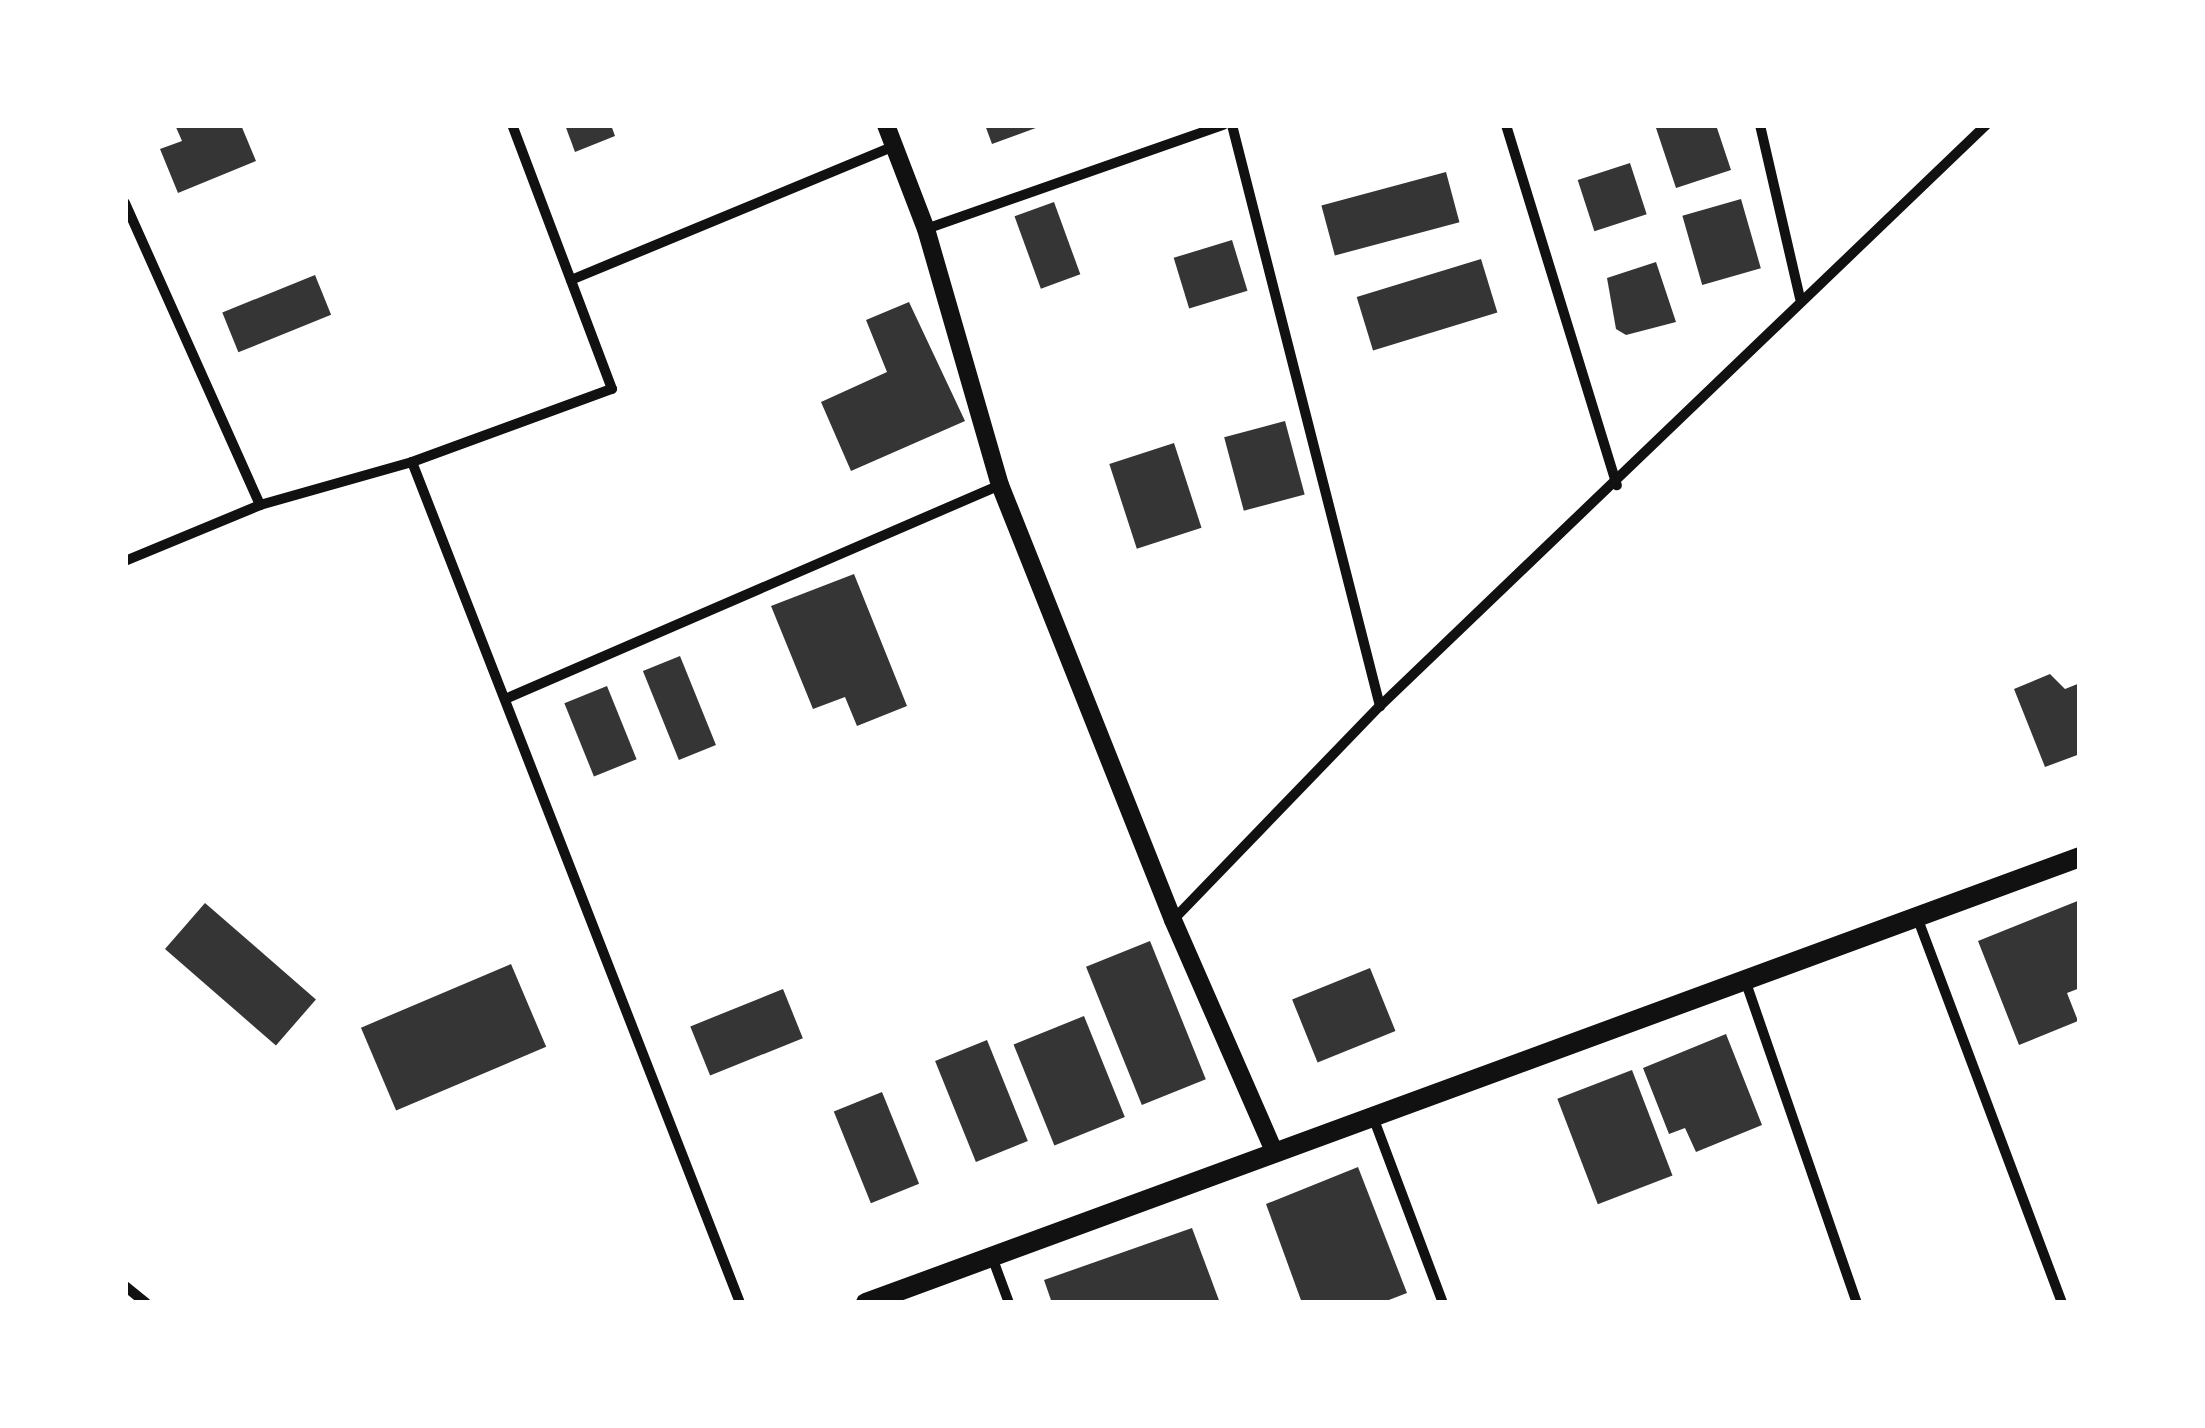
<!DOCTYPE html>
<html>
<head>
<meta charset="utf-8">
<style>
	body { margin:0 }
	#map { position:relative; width:2205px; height:1428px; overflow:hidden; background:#fff; font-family:Karla,sans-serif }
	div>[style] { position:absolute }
	.building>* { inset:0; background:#353535; transform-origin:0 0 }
	.minor>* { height:10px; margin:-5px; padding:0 5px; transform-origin:5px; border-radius:5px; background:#111 }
	.tertiary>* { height:18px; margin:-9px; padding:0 9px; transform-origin:9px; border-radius:9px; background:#111 }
	.secondary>* { height:20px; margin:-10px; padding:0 10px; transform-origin:10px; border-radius:10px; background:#111 }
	span { translate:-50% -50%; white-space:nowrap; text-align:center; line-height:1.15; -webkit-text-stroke:10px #fff; paint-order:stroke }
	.frame { position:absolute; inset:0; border:128px solid #fff; pointer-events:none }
</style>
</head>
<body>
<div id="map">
	<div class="building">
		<div style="clip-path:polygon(175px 125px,241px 125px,256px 161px,178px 193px,160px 149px,182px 141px)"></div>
		<div style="clip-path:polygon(565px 125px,611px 125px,615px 136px,575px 152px)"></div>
		<div style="clip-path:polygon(985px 125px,1044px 125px,992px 144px)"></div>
		<div style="clip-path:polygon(1716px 125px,1731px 170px,1676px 188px,1656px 128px)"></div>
		<div style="left:1630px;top:163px;width:54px;height:55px;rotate:72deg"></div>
		<div style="left:1446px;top:172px;width:52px;height:129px;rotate:75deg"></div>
		<div style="left:1741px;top:199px;width:72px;height:61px;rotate:74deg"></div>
		<div style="left:1054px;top:202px;width:77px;height:42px;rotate:70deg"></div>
		<div style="left:1232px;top:240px;width:53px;height:61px;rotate:73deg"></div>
		<div style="left:1481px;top:259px;width:56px;height:130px;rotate:73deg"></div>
		<div style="clip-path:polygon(1656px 262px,1676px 322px,1626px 335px,1616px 329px,1607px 278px)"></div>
		<div style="left:315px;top:275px;width:43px;height:100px;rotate:68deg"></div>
		<div style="clip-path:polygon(909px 302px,965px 421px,851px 471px,821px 402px,887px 372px,866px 320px)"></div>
		<div style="left:1285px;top:421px;width:76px;height:63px;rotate:75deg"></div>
		<div style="left:1174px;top:443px;width:89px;height:68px;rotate:72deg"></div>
		<div style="clip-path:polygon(854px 574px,907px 706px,857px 726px,845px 697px,813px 709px,771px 606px)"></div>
		<div style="left:680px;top:656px;width:96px;height:40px;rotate:68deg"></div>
		<div style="clip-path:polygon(2050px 674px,2065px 689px,2080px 683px,2080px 754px,2045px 767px,2014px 689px)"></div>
		<div style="left:607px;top:686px;width:79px;height:46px;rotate:68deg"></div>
		<div style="clip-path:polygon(2080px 900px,2080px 988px,2067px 993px,2078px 1021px,2019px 1045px,1978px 941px)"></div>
		<div style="left:205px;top:903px;width:147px;height:61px;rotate:41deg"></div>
		<div style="left:1150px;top:941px;width:149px;height:69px;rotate:68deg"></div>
		<div style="left:511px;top:964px;width:90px;height:163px;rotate:67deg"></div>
		<div style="left:1370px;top:968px;width:68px;height:84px;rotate:68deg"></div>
		<div style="left:783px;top:989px;width:53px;height:100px;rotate:68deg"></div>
		<div style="left:1084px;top:1016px;width:109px;height:76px;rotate:68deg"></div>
		<div style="clip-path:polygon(1726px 1034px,1762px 1125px,1696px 1152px,1685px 1128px,1669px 1134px,1643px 1068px)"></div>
		<div style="left:987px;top:1040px;width:109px;height:56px;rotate:68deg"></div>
		<div style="left:1632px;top:1070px;width:113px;height:80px;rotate:69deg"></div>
		<div style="left:882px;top:1092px;width:99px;height:52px;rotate:68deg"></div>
		<div style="clip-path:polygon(1358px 1167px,1407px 1293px,1381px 1303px,1302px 1303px,1266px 1204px)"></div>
		<div style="clip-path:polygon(1192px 1228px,1220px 1303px,1052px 1303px,1044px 1280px)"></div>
	</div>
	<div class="minor">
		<div style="left:1232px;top:125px;width:600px;rotate:75.71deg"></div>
		<div style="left:1506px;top:125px;width:377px;rotate:72.9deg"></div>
		<div style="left:1760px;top:125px;width:178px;rotate:77deg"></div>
		<div style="left:125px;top:203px;width:331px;rotate:65.9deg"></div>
		<div style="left:926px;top:229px;width:315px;rotate:-19.3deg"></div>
		<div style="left:571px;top:280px;width:347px;rotate:-22.5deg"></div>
		<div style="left:412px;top:462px;width:903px;rotate:68.69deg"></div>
		<div style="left:125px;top:561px;width:146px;rotate:-22.5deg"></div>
		<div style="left:260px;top:505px;width:158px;rotate:-15.8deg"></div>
		<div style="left:412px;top:462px;width:213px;rotate:-20.1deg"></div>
		<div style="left:612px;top:389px;width:282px;rotate:-110.7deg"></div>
		<div style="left:505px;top:699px;width:539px;rotate:-23.38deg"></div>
		<div style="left:1917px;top:917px;width:412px;rotate:69.4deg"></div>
		<div style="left:1173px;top:920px;width:298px;rotate:-46deg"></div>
		<div style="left:1380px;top:706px;width:840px;rotate:-43.79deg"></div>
		<div style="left:1745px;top:980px;width:342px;rotate:70.9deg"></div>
		<div style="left:1373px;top:1117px;width:199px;rotate:69.4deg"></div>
		<div style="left:992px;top:1257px;width:49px;rotate:69.7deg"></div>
		<div style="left:125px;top:1286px;width:27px;rotate:39deg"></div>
	</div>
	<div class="tertiary">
		<div style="left:886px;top:125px;width:111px;rotate:69deg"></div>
		<div style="left:926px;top:229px;width:266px;rotate:73.9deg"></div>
		<div style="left:1000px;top:485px;width:468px;rotate:68.3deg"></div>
		<div style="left:1173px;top:920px;width:254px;rotate:66.4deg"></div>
	</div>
	<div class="secondary">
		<div style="left:866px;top:1303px;width:1293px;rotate:-20.17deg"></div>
	</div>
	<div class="frame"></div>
</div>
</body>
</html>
